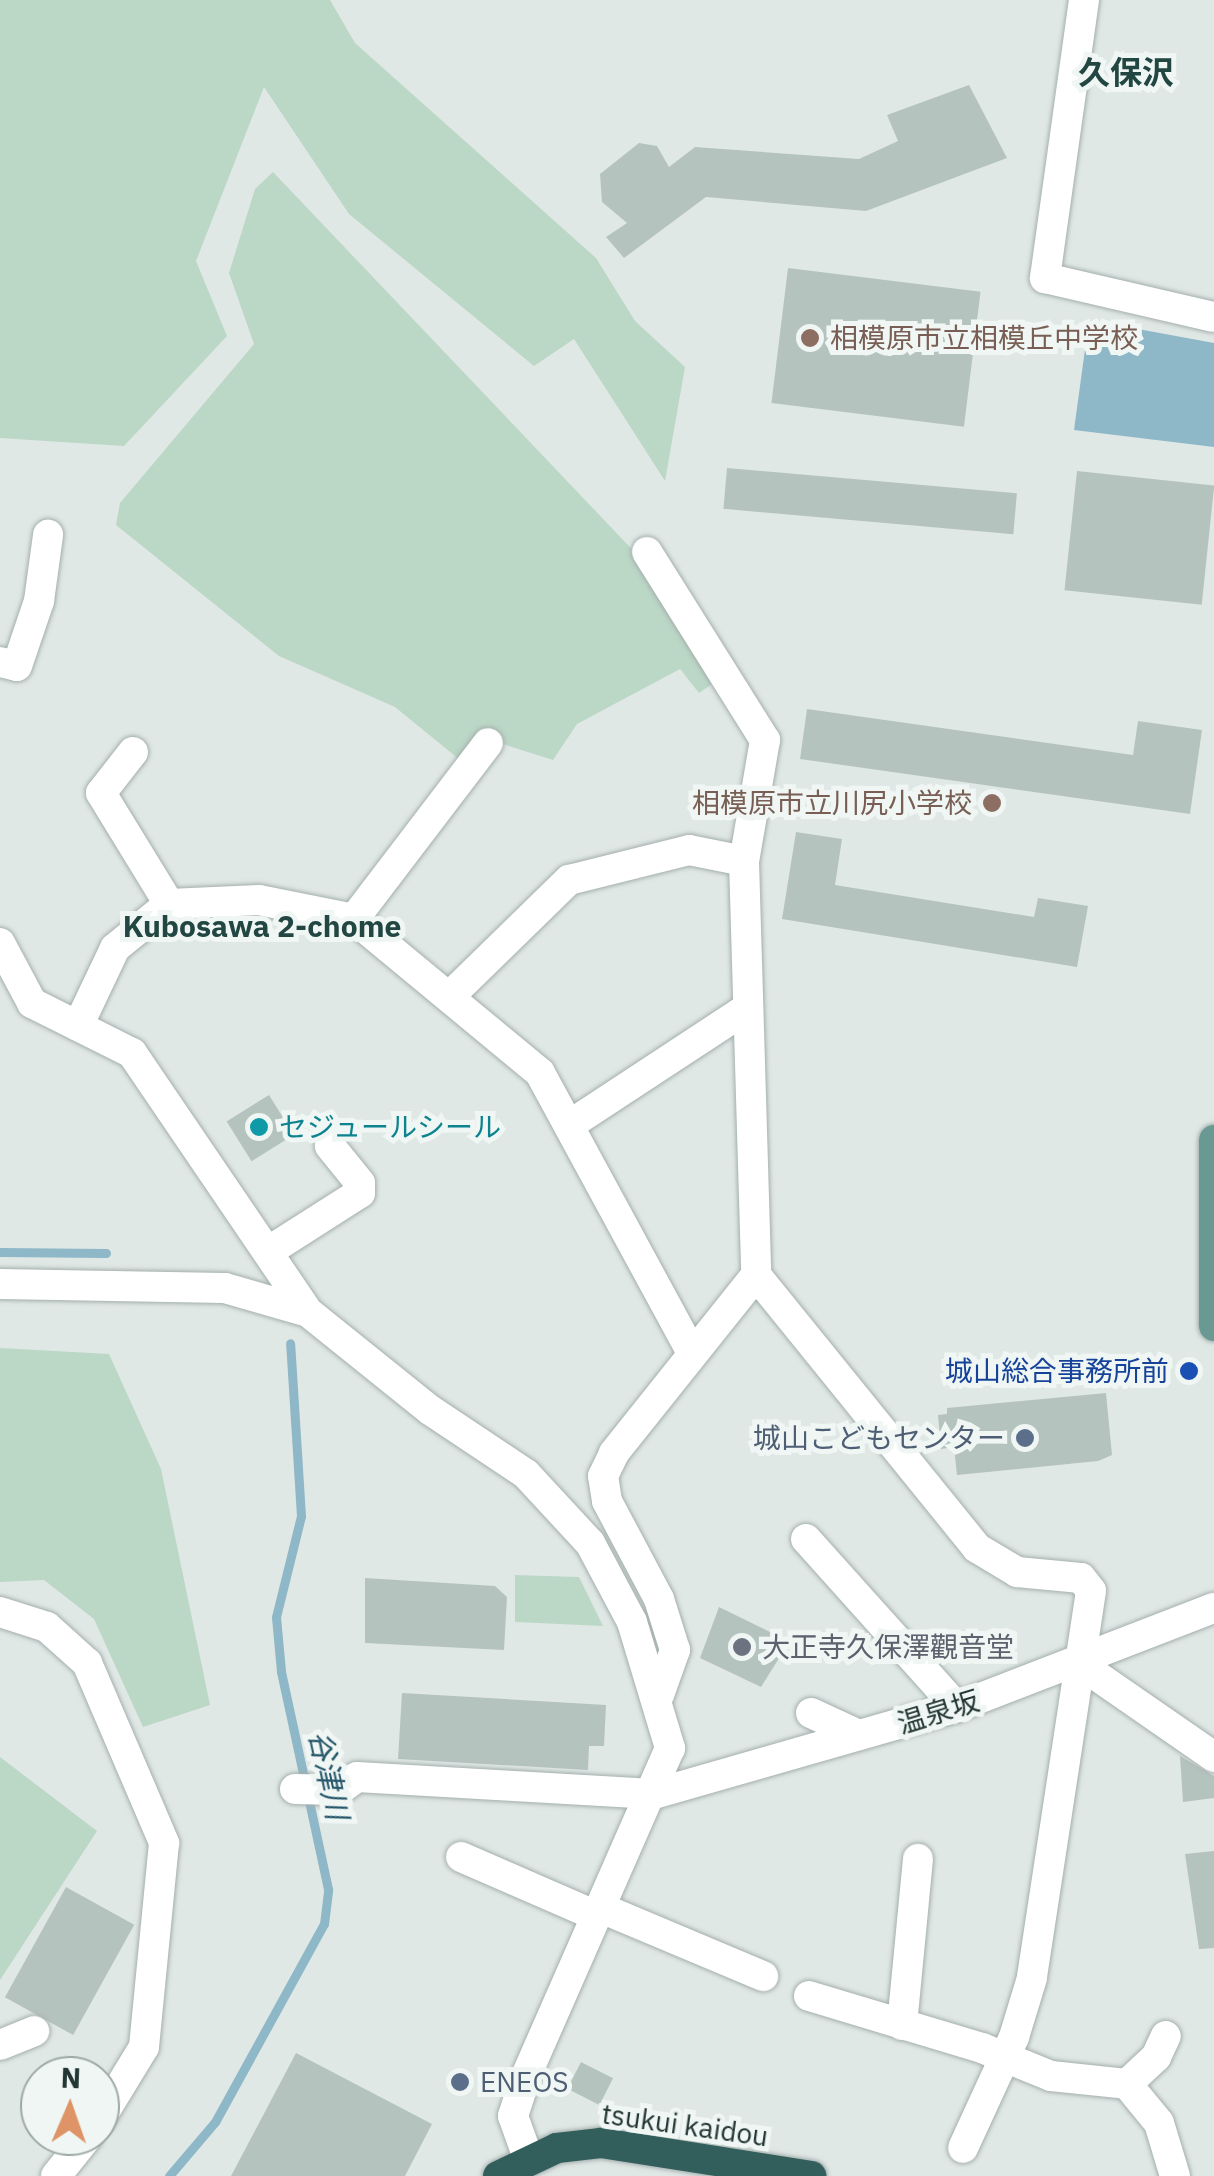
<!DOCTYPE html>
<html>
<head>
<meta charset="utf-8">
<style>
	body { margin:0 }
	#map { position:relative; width:1214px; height:2176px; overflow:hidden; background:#e0e8e6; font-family:"IBM Plex Sans","Noto Sans JP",sans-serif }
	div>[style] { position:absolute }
	.green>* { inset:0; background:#bbd7c6 }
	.water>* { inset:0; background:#8eb7c7 }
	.stream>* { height:9px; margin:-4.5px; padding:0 4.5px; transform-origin:4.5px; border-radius:4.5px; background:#8eb7c7 }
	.building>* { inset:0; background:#b5c3bf; transform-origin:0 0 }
	.roads { filter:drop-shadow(0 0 2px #a4afad) drop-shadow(0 0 2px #a4afad) }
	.minor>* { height:30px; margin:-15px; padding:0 15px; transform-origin:15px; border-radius:15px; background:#fff }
	.major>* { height:30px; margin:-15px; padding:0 15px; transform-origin:15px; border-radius:15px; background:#6a9892 }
	.highway>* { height:30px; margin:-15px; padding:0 15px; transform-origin:15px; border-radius:15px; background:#325f5b }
	.dots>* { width:28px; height:28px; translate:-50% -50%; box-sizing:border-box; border:5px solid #eff6f3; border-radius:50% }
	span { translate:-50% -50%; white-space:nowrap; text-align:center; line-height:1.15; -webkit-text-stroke:10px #eff6f3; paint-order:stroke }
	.education-label { font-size:28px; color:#785e54 }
	.left { translate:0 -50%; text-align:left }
	.right { translate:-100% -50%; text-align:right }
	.culture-label { font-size:28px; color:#0d838f }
	.transit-label { font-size:28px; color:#164399 }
	.service-label { font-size:28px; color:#4e5e75 }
	.worship-label { font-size:28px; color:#5b616d }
	.street-label { font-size:28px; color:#233634 }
	.neighbourhood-label { font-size:30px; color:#224641; font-weight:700 }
	.water-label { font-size:30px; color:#25566a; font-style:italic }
	.quarter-label { font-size:32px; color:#224641; font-weight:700 }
	.north { position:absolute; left:20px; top:2056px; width:100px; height:100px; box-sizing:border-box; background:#eff6f3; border:2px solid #9da9a7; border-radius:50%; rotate:2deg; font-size:28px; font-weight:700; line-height:40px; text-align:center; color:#233634 }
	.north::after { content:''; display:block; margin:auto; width:35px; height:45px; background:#df9467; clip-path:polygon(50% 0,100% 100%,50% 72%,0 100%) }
</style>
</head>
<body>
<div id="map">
	<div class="green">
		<div style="clip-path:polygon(0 0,330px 0,355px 43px,596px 258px,635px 321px,685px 367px,665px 481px,574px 339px,534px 366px,349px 214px,264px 87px,196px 261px,227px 336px,124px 446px,0 438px)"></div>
		<div style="clip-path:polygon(273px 172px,645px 563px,718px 680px,699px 693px,680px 669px,577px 724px,553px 760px,481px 737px,460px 760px,395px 707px,279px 656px,116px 525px,120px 503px,254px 344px,229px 273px,255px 189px)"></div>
		<div style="clip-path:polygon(0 1348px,109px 1354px,161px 1469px,210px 1705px,143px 1727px,94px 1619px,44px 1580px,0 1582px)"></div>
		<div style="clip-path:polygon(515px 1575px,579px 1577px,603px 1626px,515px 1622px)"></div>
		<div style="clip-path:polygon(0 1757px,97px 1831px,0 1980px)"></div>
	</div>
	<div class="water">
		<div style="clip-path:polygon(1089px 320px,1214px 343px,1214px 447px,1074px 430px)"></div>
	</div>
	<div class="stream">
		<div style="left:0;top:1252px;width:106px;rotate:0.5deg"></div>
		<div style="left:169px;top:2176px;width:71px;rotate:-49.6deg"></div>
		<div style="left:215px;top:2122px;width:226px;rotate:-61.2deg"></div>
		<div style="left:324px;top:1924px;width:35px;rotate:-83deg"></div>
		<div style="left:328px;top:1889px;width:223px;rotate:-102.2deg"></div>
		<div style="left:281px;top:1671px;width:54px;rotate:-95.3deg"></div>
		<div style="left:276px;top:1617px;width:104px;rotate:-76.1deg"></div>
		<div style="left:301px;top:1516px;width:173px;rotate:-93.6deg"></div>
	</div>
	<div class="building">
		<div style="clip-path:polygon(969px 85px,1007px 158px,866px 211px,706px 197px,624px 258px,606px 237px,627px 223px,602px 202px,600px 174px,639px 143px,657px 146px,669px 167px,695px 147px,859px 159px,898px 141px,887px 115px)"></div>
		<div style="left:788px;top:268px;width:194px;height:136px;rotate:7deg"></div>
		<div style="left:727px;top:468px;width:291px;height:41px;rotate:5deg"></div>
		<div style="left:1077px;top:471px;width:138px;height:120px;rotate:6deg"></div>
		<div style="clip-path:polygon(807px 709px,1133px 755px,1138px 721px,1202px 730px,1190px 814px,800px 759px)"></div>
		<div style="clip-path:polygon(796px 832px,842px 839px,835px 885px,1034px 917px,1038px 898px,1088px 906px,1077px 967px,782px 919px)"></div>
		<div style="left:269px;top:1095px;width:47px;height:50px;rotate:58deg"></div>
		<div style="clip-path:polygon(1106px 1393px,1112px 1455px,1098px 1461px,957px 1475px,954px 1447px,941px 1449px,938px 1415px,947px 1414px,947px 1408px)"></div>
		<div style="clip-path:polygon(365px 1578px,495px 1586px,507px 1597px,504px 1650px,365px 1643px)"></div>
		<div style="clip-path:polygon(719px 1607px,774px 1634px,772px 1640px,786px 1647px,761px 1687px,700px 1658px)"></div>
		<div style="clip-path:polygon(402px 1693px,606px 1705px,604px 1746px,589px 1746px,588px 1770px,398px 1759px)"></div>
		<div style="clip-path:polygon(1180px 1756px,1214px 1776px,1214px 1798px,1183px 1802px)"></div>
		<div style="clip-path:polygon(1214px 1851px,1214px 1948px,1199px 1949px,1185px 1854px)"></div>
		<div style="left:66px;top:1887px;width:78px;height:126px;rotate:29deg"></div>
		<div style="clip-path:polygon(296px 2053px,432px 2124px,405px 2176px,231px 2176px)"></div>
		<div style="left:581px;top:2062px;width:36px;height:30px;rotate:27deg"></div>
	</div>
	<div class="roads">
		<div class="minor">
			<div style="left:1084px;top:0;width:281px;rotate:98deg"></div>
			<div style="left:1045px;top:278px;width:173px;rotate:13deg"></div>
			<div style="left:647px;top:552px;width:222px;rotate:57.9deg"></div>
			<div style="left:765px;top:740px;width:123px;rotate:99.8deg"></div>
			<div style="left:744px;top:861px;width:414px;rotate:88.3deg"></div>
			<div style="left:756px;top:1275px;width:351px;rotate:51deg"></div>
			<div style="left:977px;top:1548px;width:47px;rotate:31deg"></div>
			<div style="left:1017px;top:1572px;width:64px;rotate:5.4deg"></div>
			<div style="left:1081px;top:1578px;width:16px;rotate:52deg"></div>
			<div style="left:1091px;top:1591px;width:391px;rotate:98.7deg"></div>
			<div style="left:1032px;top:1978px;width:62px;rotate:107deg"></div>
			<div style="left:1014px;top:2037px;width:122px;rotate:114.7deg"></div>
			<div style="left:0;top:662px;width:17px;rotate:13deg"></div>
			<div style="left:17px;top:666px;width:69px;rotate:-71.3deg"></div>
			<div style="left:39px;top:601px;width:67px;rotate:-82.2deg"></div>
			<div style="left:133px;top:752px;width:52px;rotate:128deg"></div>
			<div style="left:101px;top:793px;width:130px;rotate:58.5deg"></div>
			<div style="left:354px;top:919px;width:221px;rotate:-52.7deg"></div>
			<div style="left:0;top:943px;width:68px;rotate:61.9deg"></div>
			<div style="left:32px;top:1003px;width:112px;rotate:26.6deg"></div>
			<div style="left:132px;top:1053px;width:313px;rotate:55.8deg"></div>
			<div style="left:451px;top:995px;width:165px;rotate:-44.3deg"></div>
			<div style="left:569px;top:880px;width:124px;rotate:-14deg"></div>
			<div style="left:689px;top:850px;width:56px;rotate:11.3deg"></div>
			<div style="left:78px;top:1026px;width:86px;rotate:-64.6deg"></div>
			<div style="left:115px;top:948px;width:70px;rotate:-39.2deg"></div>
			<div style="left:169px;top:904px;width:90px;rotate:-2.5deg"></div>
			<div style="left:259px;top:900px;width:97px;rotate:11.3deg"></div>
			<div style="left:354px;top:919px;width:241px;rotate:39.6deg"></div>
			<div style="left:540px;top:1073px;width:319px;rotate:61.5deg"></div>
			<div style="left:571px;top:1124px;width:206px;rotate:-33.3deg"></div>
			<div style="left:269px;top:1251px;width:108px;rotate:-32.5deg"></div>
			<div style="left:360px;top:1193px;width:10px;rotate:-90deg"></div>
			<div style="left:360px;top:1183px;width:48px;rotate:-129deg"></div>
			<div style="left:0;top:1284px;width:225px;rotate:1deg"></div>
			<div style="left:225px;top:1288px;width:86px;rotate:16.1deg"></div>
			<div style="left:308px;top:1312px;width:156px;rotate:38.8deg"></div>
			<div style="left:430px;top:1410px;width:115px;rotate:33.7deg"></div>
			<div style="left:526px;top:1474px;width:94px;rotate:47.2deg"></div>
			<div style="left:590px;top:1543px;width:89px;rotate:62deg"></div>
			<div style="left:632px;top:1622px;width:132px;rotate:73.2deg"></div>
			<div style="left:670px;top:1748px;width:361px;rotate:113.7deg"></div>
			<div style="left:525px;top:2079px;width:39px;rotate:108deg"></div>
			<div style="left:513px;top:2116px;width:45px;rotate:70.3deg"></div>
			<div style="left:806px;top:1539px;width:226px;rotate:48.1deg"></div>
			<div style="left:0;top:1612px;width:49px;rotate:17.7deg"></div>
			<div style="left:47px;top:1627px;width:54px;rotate:42deg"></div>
			<div style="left:87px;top:1663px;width:196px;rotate:66.8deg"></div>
			<div style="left:164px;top:1843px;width:205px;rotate:95.6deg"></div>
			<div style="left:144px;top:2047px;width:84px;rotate:121.4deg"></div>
			<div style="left:1077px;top:1662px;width:167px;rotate:34.7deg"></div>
			<div style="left:659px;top:1695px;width:48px;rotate:-70.4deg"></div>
			<div style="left:675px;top:1650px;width:53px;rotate:-107.4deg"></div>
			<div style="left:659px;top:1599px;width:111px;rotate:-118deg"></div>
			<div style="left:607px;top:1501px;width:25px;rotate:-99deg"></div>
			<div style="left:603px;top:1476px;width:25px;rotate:-64deg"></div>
			<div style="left:614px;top:1453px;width:228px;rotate:-51.4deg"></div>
			<div style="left:811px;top:1713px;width:53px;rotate:24.6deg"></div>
			<div style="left:295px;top:1789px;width:44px;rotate:1.3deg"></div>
			<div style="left:339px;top:1790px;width:22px;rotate:-36deg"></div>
			<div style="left:357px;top:1777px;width:297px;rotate:3.3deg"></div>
			<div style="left:654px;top:1794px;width:315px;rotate:-16deg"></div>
			<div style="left:957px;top:1707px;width:275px;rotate:-21.1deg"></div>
			<div style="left:461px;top:1857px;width:148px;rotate:23.5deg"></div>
			<div style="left:601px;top:1908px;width:176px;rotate:22.8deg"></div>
			<div style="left:809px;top:1996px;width:181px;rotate:16.7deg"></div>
			<div style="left:982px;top:2048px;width:74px;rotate:22.1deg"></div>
			<div style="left:1051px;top:2076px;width:76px;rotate:6deg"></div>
			<div style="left:1127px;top:2084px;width:50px;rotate:50.6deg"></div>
			<div style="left:1159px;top:2123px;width:55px;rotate:73.2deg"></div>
			<div style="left:902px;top:2025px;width:167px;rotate:-84.5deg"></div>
			<div style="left:0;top:2045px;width:37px;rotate:-22deg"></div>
			<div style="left:1127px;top:2084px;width:40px;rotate:-43deg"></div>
			<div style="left:1156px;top:2057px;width:23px;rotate:-65deg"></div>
			<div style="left:56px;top:2176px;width:51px;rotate:-51.3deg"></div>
		</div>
		<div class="major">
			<div style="left:1214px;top:1140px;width:186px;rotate:90deg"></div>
		</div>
		<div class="highway">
			<div style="left:498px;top:2176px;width:65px;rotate:-25.4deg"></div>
			<div style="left:557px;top:2148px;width:44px;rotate:-6.5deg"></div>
			<div style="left:601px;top:2143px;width:213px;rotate:8.9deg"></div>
		</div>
	</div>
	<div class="dots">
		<div style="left:810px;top:338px;background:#8d6e63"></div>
		<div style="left:992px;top:803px;background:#8d6e63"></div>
		<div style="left:259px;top:1127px;background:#0f9aa8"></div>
		<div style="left:1189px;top:1371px;background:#1a4fb4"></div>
		<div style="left:1025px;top:1438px;background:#5c6f8a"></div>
		<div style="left:742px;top:1647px;background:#6b7280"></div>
		<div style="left:460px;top:2082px;background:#5c6f8a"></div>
	</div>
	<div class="education-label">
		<span class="left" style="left:830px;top:338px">相模原市立相模丘中学校</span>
		<span class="right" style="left:972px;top:803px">相模原市立川尻小学校</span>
	</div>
	<div class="culture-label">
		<span class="left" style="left:279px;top:1127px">セジュールシール</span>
	</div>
	<div class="transit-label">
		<span class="right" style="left:1169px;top:1371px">城山総合事務所前</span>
	</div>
	<div class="service-label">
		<span class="right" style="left:1005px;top:1438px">城山こどもセンター</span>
		<span class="left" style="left:480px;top:2082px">ENEOS</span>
	</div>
	<div class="worship-label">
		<span class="left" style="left:762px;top:1647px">大正寺久保澤觀音堂</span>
	</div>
	<div class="street-label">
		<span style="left:938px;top:1712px;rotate:-17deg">温泉坂</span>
		<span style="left:685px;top:2125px;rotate:8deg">tsukui kaidou</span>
	</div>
	<div class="neighbourhood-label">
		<span style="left:262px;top:926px">Kubosawa 2-chome</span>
	</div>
	<div class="water-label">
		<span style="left:329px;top:1775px;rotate:78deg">谷津川</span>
	</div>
	<div class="quarter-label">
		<span style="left:1126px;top:72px">久保沢</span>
	</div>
	<div class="north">N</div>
</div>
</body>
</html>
